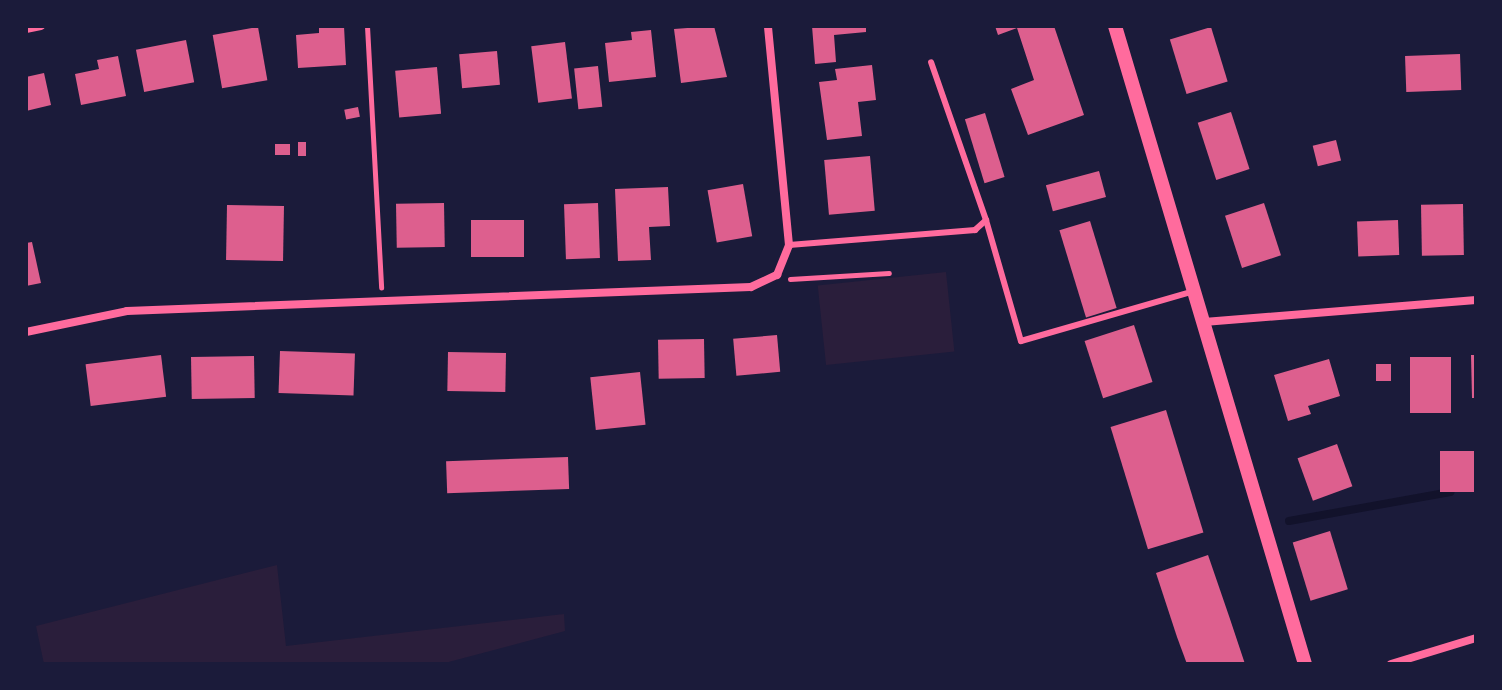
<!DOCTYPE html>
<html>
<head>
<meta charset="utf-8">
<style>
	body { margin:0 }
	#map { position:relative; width:1502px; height:690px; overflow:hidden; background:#1b1b3a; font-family:Lato,sans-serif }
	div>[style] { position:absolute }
	.green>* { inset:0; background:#2a1e3b; transform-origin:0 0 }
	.stream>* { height:8px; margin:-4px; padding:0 4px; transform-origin:4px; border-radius:4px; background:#12122b }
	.building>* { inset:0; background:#dd5f8e; transform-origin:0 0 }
	.path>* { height:5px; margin:-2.5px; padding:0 2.5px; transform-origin:2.5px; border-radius:2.5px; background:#ff6b9d }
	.service>* { height:6px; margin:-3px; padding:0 3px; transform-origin:3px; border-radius:3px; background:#ff6b9d }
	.minor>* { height:8px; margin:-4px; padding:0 4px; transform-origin:4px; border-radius:4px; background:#ff6b9d }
	.tertiary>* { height:14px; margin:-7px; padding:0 7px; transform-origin:7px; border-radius:7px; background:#ff6b9d }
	span { translate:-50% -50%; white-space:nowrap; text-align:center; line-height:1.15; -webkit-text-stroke:8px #1b1b3a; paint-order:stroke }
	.frame { position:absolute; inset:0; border:28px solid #1b1b3a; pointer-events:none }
</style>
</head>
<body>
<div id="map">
	<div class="green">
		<div style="left:946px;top:272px;width:80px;height:129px;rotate:84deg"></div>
		<div style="clip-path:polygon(277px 565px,286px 646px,564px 614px,565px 631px,441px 664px,44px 664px,36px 626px)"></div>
	</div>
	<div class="stream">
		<div style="left:1289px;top:521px;width:164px;rotate:-10.2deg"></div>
	</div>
	<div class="building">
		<div style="clip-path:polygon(319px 26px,344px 26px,346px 65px,298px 68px,296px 35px,319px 33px)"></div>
		<div style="clip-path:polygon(714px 26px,727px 77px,681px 83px,674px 29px)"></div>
		<div style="clip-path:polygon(812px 26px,866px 26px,866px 32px,834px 35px,836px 62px,815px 64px)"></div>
		<div style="clip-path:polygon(995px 26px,1054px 26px,1084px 115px,1028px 135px,1011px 89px,1034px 80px,1017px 28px,998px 35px)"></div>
		<div style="left:258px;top:27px;width:54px;height:46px;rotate:80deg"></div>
		<div style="left:1211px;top:27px;width:57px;height:43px;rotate:73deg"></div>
		<div style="clip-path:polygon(651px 30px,656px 77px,609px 82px,605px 43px,632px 40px,631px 32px)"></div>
		<div style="left:186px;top:40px;width:43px;height:51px;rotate:79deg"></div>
		<div style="left:565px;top:42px;width:57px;height:34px;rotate:83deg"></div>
		<div style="left:497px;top:51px;width:34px;height:38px;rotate:85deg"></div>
		<div style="left:1460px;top:54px;width:36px;height:55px;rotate:88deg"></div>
		<div style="clip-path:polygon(118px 56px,126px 96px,81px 105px,75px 74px,99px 69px,97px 60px)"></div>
		<div style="clip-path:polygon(872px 65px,876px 100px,858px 102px,862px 136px,827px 140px,819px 82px,837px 80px,835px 69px)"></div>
		<div style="left:598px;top:66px;width:41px;height:24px;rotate:84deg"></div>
		<div style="left:437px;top:67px;width:47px;height:42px;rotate:85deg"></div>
		<div style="clip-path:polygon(44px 73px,51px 105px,26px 111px,26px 77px)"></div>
		<div style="left:358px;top:107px;width:10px;height:14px;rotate:79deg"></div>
		<div style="left:1231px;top:112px;width:60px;height:35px;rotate:72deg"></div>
		<div style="left:985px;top:113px;width:67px;height:21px;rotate:73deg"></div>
		<div style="left:1336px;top:140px;width:21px;height:24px;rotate:76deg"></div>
		<div style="left:298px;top:142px;width:8px;height:14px"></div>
		<div style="left:275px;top:144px;width:15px;height:11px"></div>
		<div style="left:870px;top:156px;width:55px;height:46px;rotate:85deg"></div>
		<div style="left:1099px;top:171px;width:27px;height:55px;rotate:75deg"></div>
		<div style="left:743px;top:184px;width:53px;height:36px;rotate:80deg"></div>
		<div style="clip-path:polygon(668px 187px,670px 226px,649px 227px,651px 260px,618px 261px,615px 189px)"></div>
		<div style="left:444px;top:203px;width:44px;height:48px;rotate:89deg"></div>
		<div style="left:598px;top:203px;width:55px;height:34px;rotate:88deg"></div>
		<div style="left:1264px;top:203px;width:55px;height:41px;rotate:72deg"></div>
		<div style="left:1463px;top:204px;width:51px;height:42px;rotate:89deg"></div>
		<div style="left:227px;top:205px;width:57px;height:55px;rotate:1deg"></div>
		<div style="left:471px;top:220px;width:53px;height:37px"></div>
		<div style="left:1398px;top:220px;width:35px;height:41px;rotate:88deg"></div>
		<div style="left:1090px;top:221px;width:91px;height:32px;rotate:73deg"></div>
		<div style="clip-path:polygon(32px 242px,41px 283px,26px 286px,26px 243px)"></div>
		<div style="left:1134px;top:325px;width:60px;height:52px;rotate:72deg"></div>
		<div style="left:777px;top:335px;width:37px;height:44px;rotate:85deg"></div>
		<div style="left:704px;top:339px;width:39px;height:46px;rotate:89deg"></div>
		<div style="left:280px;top:351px;width:75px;height:42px;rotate:2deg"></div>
		<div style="left:448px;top:352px;width:58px;height:39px;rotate:1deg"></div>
		<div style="left:161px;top:355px;width:42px;height:76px;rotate:83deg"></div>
		<div style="clip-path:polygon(1471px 355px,1476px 355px,1476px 398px,1472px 398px)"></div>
		<div style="left:254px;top:356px;width:42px;height:63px;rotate:89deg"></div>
		<div style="left:1410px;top:357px;width:41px;height:56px"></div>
		<div style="clip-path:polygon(1329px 359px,1340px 396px,1308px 406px,1311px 414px,1288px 421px,1274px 375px)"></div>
		<div style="left:1376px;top:364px;width:15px;height:17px"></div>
		<div style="left:640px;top:372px;width:53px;height:50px;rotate:84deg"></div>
		<div style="left:1166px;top:410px;width:128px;height:58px;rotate:73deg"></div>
		<div style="left:1337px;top:444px;width:45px;height:42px;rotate:70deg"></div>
		<div style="left:1476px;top:451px;width:41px;height:36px;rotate:90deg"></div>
		<div style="left:568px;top:457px;width:32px;height:122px;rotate:88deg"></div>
		<div style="left:1330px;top:531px;width:61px;height:39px;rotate:73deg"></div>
		<div style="clip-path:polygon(1208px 555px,1230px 619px,1245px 664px,1187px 664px,1177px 637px,1156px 573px)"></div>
	</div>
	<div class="path">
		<div style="left:367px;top:26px;width:262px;rotate:86.9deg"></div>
		<div style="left:790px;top:279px;width:99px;rotate:-3.5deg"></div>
	</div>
	<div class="service">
		<div style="left:986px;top:220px;width:126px;rotate:73.9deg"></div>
		<div style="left:1021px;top:341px;width:180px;rotate:-16.1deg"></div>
		<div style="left:789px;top:245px;width:187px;rotate:-4.6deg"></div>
		<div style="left:975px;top:230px;width:15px;rotate:-42deg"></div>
		<div style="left:986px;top:220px;width:167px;rotate:-109.2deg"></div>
	</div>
	<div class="minor">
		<div style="left:26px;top:29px;width:15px;rotate:-11deg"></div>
		<div style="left:1204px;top:322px;width:273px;rotate:-4.6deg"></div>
		<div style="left:26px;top:332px;width:103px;rotate:-11.7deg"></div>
		<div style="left:127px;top:311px;width:624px;rotate:-2.2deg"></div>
		<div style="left:751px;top:287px;width:29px;rotate:-25deg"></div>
		<div style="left:777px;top:275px;width:32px;rotate:-68deg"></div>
		<div style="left:789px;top:245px;width:220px;rotate:-95.5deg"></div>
		<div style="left:1391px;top:664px;width:89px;rotate:-17deg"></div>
	</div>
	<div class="tertiary">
		<div style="left:1115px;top:26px;width:666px;rotate:73.42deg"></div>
	</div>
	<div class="frame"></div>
</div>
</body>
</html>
